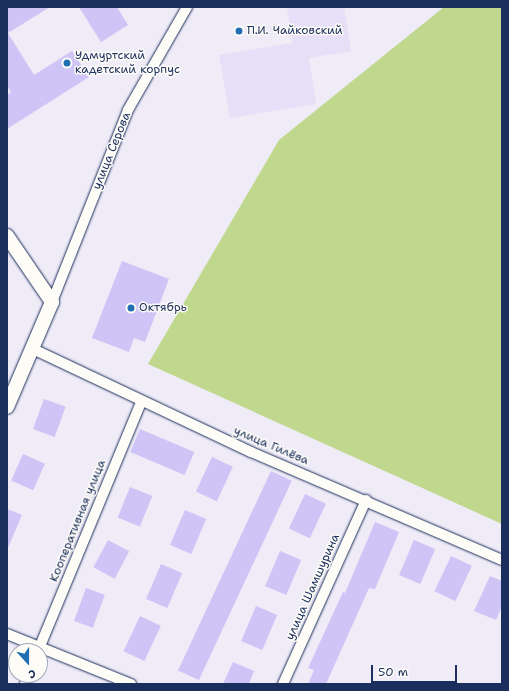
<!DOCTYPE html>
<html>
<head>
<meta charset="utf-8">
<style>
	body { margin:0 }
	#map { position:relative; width:509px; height:691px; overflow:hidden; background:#efebf7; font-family:"Shantell Sans",sans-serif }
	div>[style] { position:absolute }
	.built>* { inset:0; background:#e5dff7 }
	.green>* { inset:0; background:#c0d88e }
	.building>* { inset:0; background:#cec4f6; transform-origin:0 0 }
	.roads { filter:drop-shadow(0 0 1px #1b2f5e) drop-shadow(0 0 1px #1b2f5e) }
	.minor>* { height:10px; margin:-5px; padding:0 5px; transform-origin:5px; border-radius:5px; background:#fdfcf7 }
	.secondary>* { height:14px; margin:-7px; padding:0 7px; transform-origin:7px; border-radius:7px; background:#fdfcf7 }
	.dots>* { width:11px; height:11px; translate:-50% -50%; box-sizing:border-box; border:2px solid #fdfcf7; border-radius:50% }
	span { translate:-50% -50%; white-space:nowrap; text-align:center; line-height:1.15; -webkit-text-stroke:3px #fdfcf7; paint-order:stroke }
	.poi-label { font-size:12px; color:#1b2f5e }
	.left { translate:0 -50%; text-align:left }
	.street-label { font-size:12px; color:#1b2f5e }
	.frame { position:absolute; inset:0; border:8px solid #1b2f5e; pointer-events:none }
	.north { position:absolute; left:8px; top:643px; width:40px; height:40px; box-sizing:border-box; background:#fdfcf7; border:1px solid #a3aaba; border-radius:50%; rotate:159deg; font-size:11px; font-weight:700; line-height:16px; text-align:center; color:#1b2f5e }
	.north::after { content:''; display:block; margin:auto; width:14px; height:18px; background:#1f6fb2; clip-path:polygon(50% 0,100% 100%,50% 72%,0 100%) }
	.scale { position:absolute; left:371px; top:665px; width:86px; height:18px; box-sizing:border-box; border:2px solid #1b2f5e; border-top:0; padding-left:5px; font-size:12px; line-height:14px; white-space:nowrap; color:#1b2f5e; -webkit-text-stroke:3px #fdfcf7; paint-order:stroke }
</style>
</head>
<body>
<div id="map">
	<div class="built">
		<div style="clip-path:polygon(296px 7px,344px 7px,351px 51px,309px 58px,316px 104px,230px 118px,219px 55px,293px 43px,287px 8px)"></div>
	</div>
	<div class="green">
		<div style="clip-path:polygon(444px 7px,502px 7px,502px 524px,148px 364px,279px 140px)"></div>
	</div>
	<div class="building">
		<div style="clip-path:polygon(7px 7px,50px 7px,8px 33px,34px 75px,72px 51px,89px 77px,7px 129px,7px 95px,11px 92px,7px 86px)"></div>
		<div style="clip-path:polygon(79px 7px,117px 7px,128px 25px,101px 42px)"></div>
		<div style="clip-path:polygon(122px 261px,169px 279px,145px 342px,134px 338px,129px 352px,92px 338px)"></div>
		<div style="left:44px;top:399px;width:23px;height:32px;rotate:20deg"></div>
		<div style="left:140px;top:429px;width:59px;height:25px;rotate:23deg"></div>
		<div style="left:23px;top:454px;width:24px;height:29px;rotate:24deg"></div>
		<div style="left:212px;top:457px;width:23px;height:38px;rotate:25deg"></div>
		<div style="left:271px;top:471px;width:23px;height:220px;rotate:25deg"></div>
		<div style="left:130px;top:487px;width:24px;height:33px;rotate:22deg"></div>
		<div style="left:305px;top:494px;width:23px;height:38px;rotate:25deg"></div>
		<div style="clip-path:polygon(7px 509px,22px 515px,7px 550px)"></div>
		<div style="left:185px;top:510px;width:23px;height:38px;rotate:23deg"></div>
		<div style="clip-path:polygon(375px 522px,399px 532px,375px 589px,369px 588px,326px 684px,308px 684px,314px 670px,308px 668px,343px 592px,345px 593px)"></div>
		<div style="left:108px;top:540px;width:24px;height:31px;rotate:28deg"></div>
		<div style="left:414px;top:540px;width:23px;height:38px;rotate:23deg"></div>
		<div style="left:280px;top:551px;width:23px;height:38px;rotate:23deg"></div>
		<div style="left:451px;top:556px;width:23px;height:39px;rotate:25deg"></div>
		<div style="left:161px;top:564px;width:23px;height:38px;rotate:23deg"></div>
		<div style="clip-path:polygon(490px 576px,502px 581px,502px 606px,496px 620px,474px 611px)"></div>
		<div style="left:86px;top:588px;width:20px;height:35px;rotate:20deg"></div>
		<div style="left:256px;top:606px;width:23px;height:38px;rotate:23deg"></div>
		<div style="left:140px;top:616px;width:23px;height:39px;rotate:25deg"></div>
		<div style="clip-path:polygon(233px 662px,254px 671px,249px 684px,223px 684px)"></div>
	</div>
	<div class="roads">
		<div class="minor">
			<div style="left:52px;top:302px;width:206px;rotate:-68.4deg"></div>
			<div style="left:128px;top:110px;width:119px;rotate:-60.2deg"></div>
			<div style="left:33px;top:349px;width:241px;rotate:25.3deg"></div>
			<div style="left:251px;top:452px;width:273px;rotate:23.3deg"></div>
			<div style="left:7px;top:634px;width:134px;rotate:22deg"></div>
			<div style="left:38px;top:651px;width:269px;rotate:-67.5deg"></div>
			<div style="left:25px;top:684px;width:9px;rotate:-72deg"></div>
			<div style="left:283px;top:684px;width:202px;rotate:-65.7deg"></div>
		</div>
		<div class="secondary">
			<div style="left:7px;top:236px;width:80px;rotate:55.7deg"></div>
			<div style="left:52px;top:302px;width:114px;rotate:113.2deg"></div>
		</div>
	</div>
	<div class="dots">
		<div style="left:239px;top:31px;background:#1f6fb2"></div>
		<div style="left:67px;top:63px;background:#1f6fb2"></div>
		<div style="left:131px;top:308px;background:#1f6fb2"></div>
	</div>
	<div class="poi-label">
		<span class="left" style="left:247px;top:31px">П.И. Чайковский</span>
		<span class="left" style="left:75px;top:63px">Удмуртский<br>кадетский корпус</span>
		<span class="left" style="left:139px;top:308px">Октябрь</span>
	</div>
	<div class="street-label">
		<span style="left:112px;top:151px;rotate:-68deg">улица Серова</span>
		<span style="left:271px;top:446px;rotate:23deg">улица Гилёва</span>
		<span style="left:78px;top:521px;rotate:-68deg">Кооперативная улица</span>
		<span style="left:313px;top:587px;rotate:-66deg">улица Шамшурина</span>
	</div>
	<div class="frame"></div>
	<div class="north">С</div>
	<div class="scale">50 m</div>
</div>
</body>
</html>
